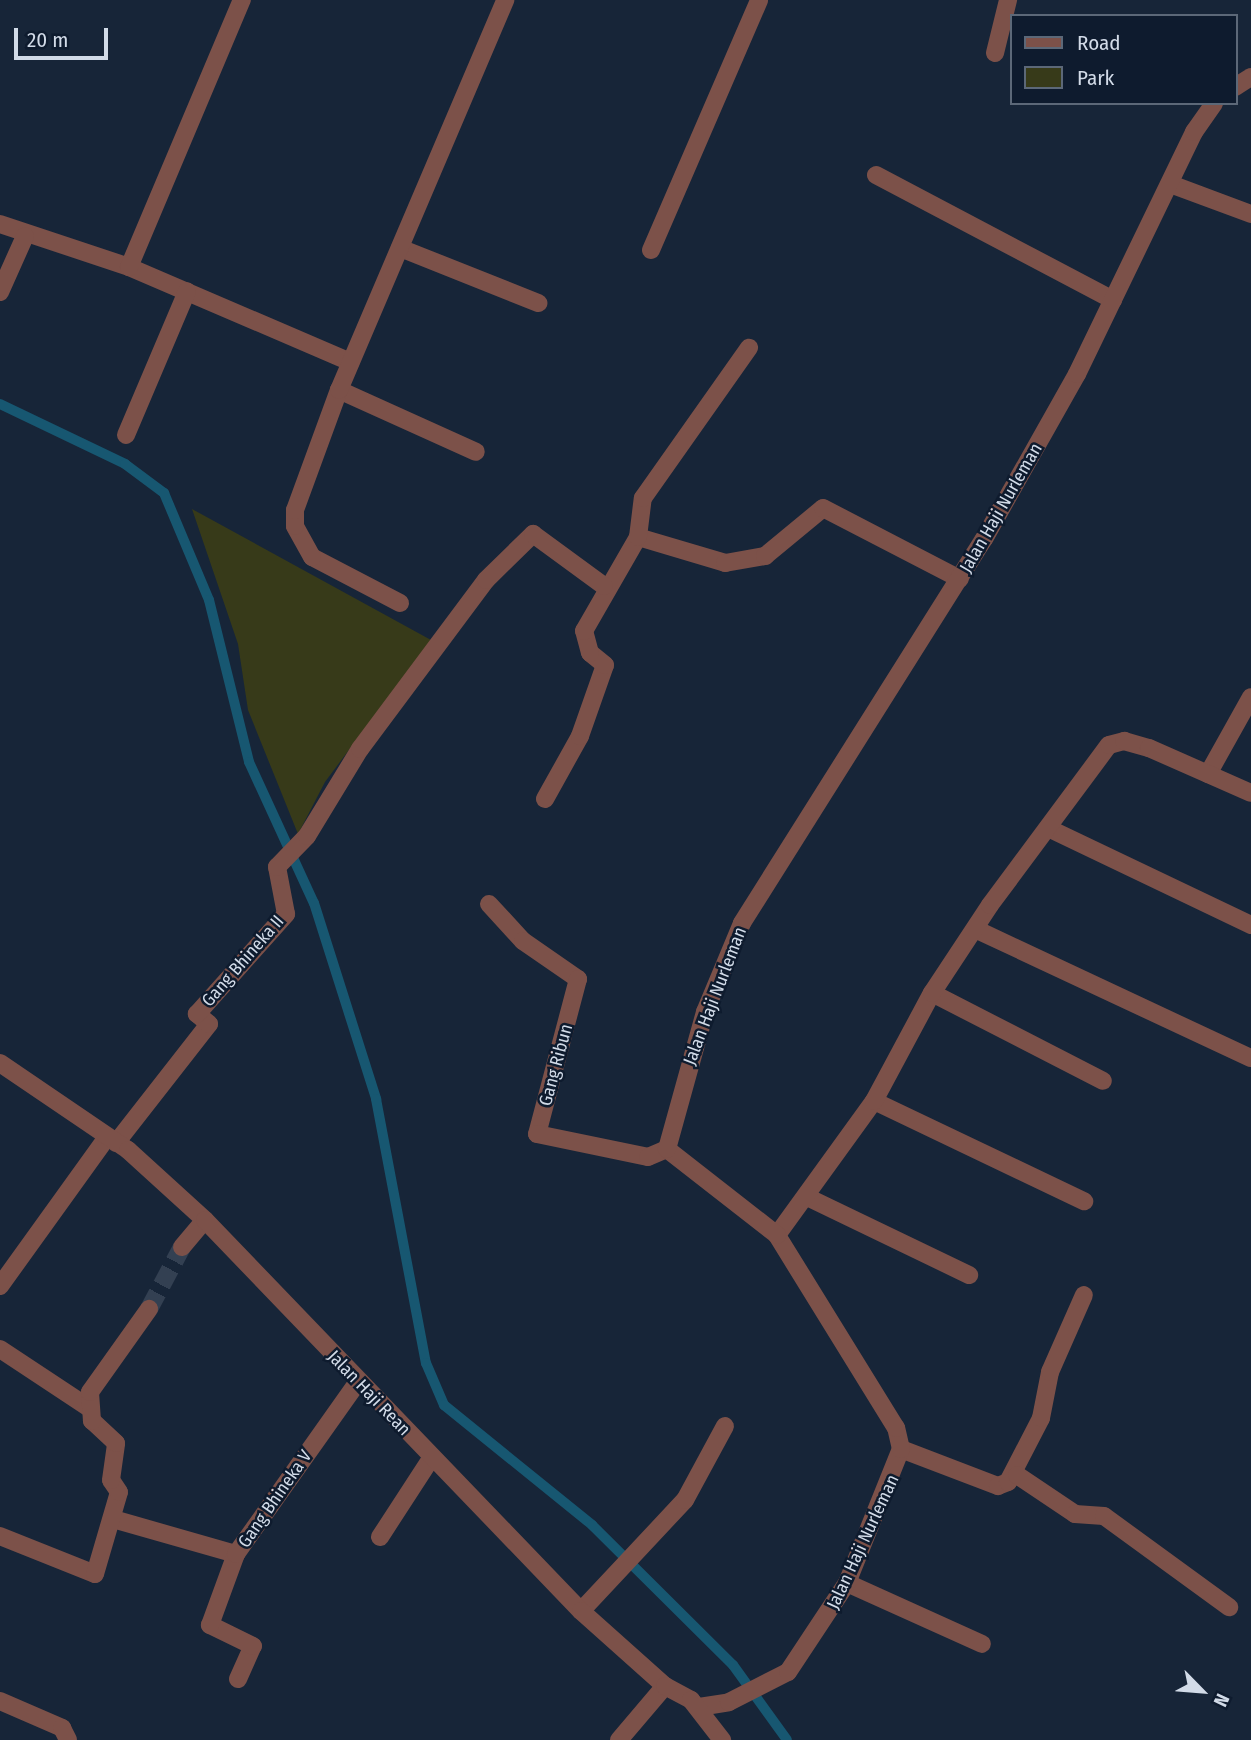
<!DOCTYPE html>
<html>
<head>
<meta charset="utf-8">
<style>
	body { margin:0 }
	#map { position:relative; width:1251px; height:1740px; overflow:hidden; background:#172538; font-family:"Fira Sans Condensed",sans-serif }
	div>[style] { position:absolute }
	.green>* { inset:0; background:#373a19 }
	.stream>* { height:10px; margin:-5px; padding:0 5px; transform-origin:5px; border-radius:5px; background:#175771 }
	.minor-tunnel>* { height:18px; margin-top:-9px; transform-origin:0; background:repeating-linear-gradient(90deg,#334052 0 18px,transparent 0 27px) }
	.minor>* { height:18px; margin:-9px; padding:0 9px; transform-origin:9px; border-radius:9px; background:#7c5149 }
	.tertiary>* { height:18px; margin:-9px; padding:0 9px; transform-origin:9px; border-radius:9px; background:#7c5149 }
	span { translate:-50% -50%; white-space:nowrap; text-align:center; line-height:1.15; -webkit-text-stroke:5px #0e1b2e; paint-order:stroke }
	.street-label { font-size:18px; color:#d2dbe8 }
	.legend { position:absolute; left:1010px; top:14px; width:228px; height:91px; box-sizing:border-box; background:#0e1b2e; border:2px solid #5c6878; margin:0; padding:9px 12px; list-style:none; font-size:21px; color:#d2dbe8 }
	.legend li { display:flex; align-items:center; gap:14px; height:35px }
	.legend b { width:35px; border:2px solid #5c6878 }
	.north { position:absolute; left:1167px; top:1656px; width:70px; height:70px; -webkit-text-stroke:5px #0e1b2e; paint-order:stroke; rotate:115deg; font-size:19px; font-weight:700; line-height:28px; text-align:center; color:#d2dbe8 }
	.north::after { content:''; display:block; margin:auto; width:24px; height:32px; background:#d2dbe8; clip-path:polygon(50% 0,100% 100%,50% 72%,0 100%) }
	.scale { position:absolute; left:14px; top:28px; width:94px; height:32px; box-sizing:border-box; border:4px solid #d2dbe8; border-top:0; padding-left:9px; font-size:21px; line-height:24px; white-space:nowrap; color:#d2dbe8; -webkit-text-stroke:5px #0e1b2e; paint-order:stroke }
</style>
</head>
<body>
<div id="map">
	<div class="green">
		<div style="clip-path:polygon(192px 509px,431px 640px,325px 782px,298px 834px,248px 710px,238px 644px)"></div>
	</div>
	<div class="stream">
		<div style="left:0;top:404px;width:139px;rotate:25.6deg"></div>
		<div style="left:125px;top:464px;width:49px;rotate:36.6deg"></div>
		<div style="left:164px;top:493px;width:116px;rotate:67.2deg"></div>
		<div style="left:209px;top:600px;width:167px;rotate:76.1deg"></div>
		<div style="left:249px;top:762px;width:155px;rotate:65.3deg"></div>
		<div style="left:314px;top:903px;width:206px;rotate:72.4deg"></div>
		<div style="left:376px;top:1099px;width:269px;rotate:79.3deg"></div>
		<div style="left:426px;top:1363px;width:46px;rotate:66.8deg"></div>
		<div style="left:444px;top:1405px;width:191px;rotate:39deg"></div>
		<div style="left:592px;top:1525px;width:199px;rotate:44.8deg"></div>
		<div style="left:733px;top:1665px;width:92px;rotate:54.2deg"></div>
	</div>
	<div class="minor-tunnel">
		<div style="left:149px;top:1309px;width:70px;rotate:-62deg"></div>
	</div>
	<div class="minor">
		<div style="left:995px;top:53px;width:55px;rotate:-76.2deg"></div>
		<div style="left:1235px;top:87px;width:19px;rotate:-32deg"></div>
		<div style="left:876px;top:175px;width:268px;rotate:27.8deg"></div>
		<div style="left:1173px;top:185px;width:83px;rotate:20.4deg"></div>
		<div style="left:0;top:224px;width:136px;rotate:18.4deg"></div>
		<div style="left:129px;top:267px;width:241px;rotate:23.2deg"></div>
		<div style="left:400px;top:248px;width:149px;rotate:21.7deg"></div>
		<div style="left:651px;top:250px;width:272px;rotate:-66.6deg"></div>
		<div style="left:129px;top:267px;width:290px;rotate:-67.1deg"></div>
		<div style="left:0;top:292px;width:61px;rotate:-65.9deg"></div>
		<div style="left:339px;top:390px;width:150px;rotate:24.3deg"></div>
		<div style="left:126px;top:435px;width:156px;rotate:-67deg"></div>
		<div style="left:638px;top:537px;width:91px;rotate:16.6deg"></div>
		<div style="left:725px;top:563px;width:41px;rotate:-9.9deg"></div>
		<div style="left:765px;top:556px;width:75px;rotate:-39.6deg"></div>
		<div style="left:823px;top:508px;width:154px;rotate:27.4deg"></div>
		<div style="left:400px;top:603px;width:99px;rotate:-152.4deg"></div>
		<div style="left:312px;top:557px;width:35px;rotate:-119deg"></div>
		<div style="left:295px;top:526px;width:16px;rotate:-90deg"></div>
		<div style="left:295px;top:510px;width:128px;rotate:-69.9deg"></div>
		<div style="left:339px;top:390px;width:424px;rotate:-66.9deg"></div>
		<div style="left:1208px;top:774px;width:88px;rotate:-60.8deg"></div>
		<div style="left:545px;top:799px;width:72px;rotate:-60.9deg"></div>
		<div style="left:580px;top:736px;width:75px;rotate:-70.6deg"></div>
		<div style="left:605px;top:665px;width:19px;rotate:-141deg"></div>
		<div style="left:590px;top:653px;width:23px;rotate:-105deg"></div>
		<div style="left:584px;top:631px;width:108px;rotate:-60.1deg"></div>
		<div style="left:638px;top:537px;width:39px;rotate:-83deg"></div>
		<div style="left:643px;top:498px;width:184px;rotate:-54.8deg"></div>
		<div style="left:1050px;top:829px;width:223px;rotate:25.5deg"></div>
		<div style="left:489px;top:904px;width:50px;rotate:47.4deg"></div>
		<div style="left:523px;top:941px;width:67px;rotate:34.6deg"></div>
		<div style="left:578px;top:979px;width:160px;rotate:104.8deg"></div>
		<div style="left:537px;top:1134px;width:113px;rotate:11.7deg"></div>
		<div style="left:648px;top:1157px;width:21px;rotate:-23deg"></div>
		<div style="left:975px;top:929px;width:304px;rotate:25.1deg"></div>
		<div style="left:932px;top:993px;width:192px;rotate:27.2deg"></div>
		<div style="left:874px;top:1101px;width:233px;rotate:25.5deg"></div>
		<div style="left:116px;top:1143px;width:151px;rotate:-52deg"></div>
		<div style="left:209px;top:1024px;width:16px;rotate:-140deg"></div>
		<div style="left:197px;top:1014px;width:134px;rotate:-48.3deg"></div>
		<div style="left:286px;top:914px;width:48px;rotate:-100.8deg"></div>
		<div style="left:277px;top:867px;width:43px;rotate:-45.9deg"></div>
		<div style="left:307px;top:836px;width:102px;rotate:-58.7deg"></div>
		<div style="left:360px;top:749px;width:211px;rotate:-53.3deg"></div>
		<div style="left:486px;top:580px;width:66px;rotate:-44.4deg"></div>
		<div style="left:533px;top:534px;width:88px;rotate:36.2deg"></div>
		<div style="left:807px;top:1197px;width:180px;rotate:25.7deg"></div>
		<div style="left:777px;top:1235px;width:165px;rotate:-54.1deg"></div>
		<div style="left:874px;top:1101px;width:123px;rotate:-61.8deg"></div>
		<div style="left:932px;top:993px;width:105px;rotate:-56.6deg"></div>
		<div style="left:990px;top:905px;width:199px;rotate:-53.4deg"></div>
		<div style="left:1109px;top:745px;width:16px;rotate:-15deg"></div>
		<div style="left:1124px;top:741px;width:26px;rotate:16deg"></div>
		<div style="left:1149px;top:748px;width:111px;rotate:23.8deg"></div>
		<div style="left:182px;top:1247px;width:35px;rotate:-50deg"></div>
		<div style="left:0;top:1286px;width:183px;rotate:-54.3deg"></div>
		<div style="left:0;top:1349px;width:107px;rotate:33.5deg"></div>
		<div style="left:901px;top:1449px;width:104px;rotate:20.9deg"></div>
		<div style="left:998px;top:1486px;width:11px;rotate:-22deg"></div>
		<div style="left:1008px;top:1482px;width:72px;rotate:-62.7deg"></div>
		<div style="left:1041px;top:1418px;width:47px;rotate:-78.9deg"></div>
		<div style="left:1050px;top:1372px;width:84px;rotate:-66.2deg"></div>
		<div style="left:1017px;top:1475px;width:70px;rotate:33.9deg"></div>
		<div style="left:1075px;top:1514px;width:29px;rotate:4deg"></div>
		<div style="left:1104px;top:1516px;width:155px;rotate:36.1deg"></div>
		<div style="left:113px;top:1519px;width:128px;rotate:15.9deg"></div>
		<div style="left:0;top:1536px;width:102px;rotate:21.8deg"></div>
		<div style="left:95px;top:1574px;width:85px;rotate:-73.7deg"></div>
		<div style="left:119px;top:1492px;width:14px;rotate:-124deg"></div>
		<div style="left:111px;top:1480px;width:37px;rotate:-82deg"></div>
		<div style="left:116px;top:1443px;width:33px;rotate:-137deg"></div>
		<div style="left:92px;top:1421px;width:29px;rotate:-94deg"></div>
		<div style="left:90px;top:1392px;width:102px;rotate:-54.6deg"></div>
		<div style="left:380px;top:1537px;width:95px;rotate:-57deg"></div>
		<div style="left:847px;top:1583px;width:148px;rotate:24.3deg"></div>
		<div style="left:581px;top:1611px;width:152px;rotate:-46.9deg"></div>
		<div style="left:685px;top:1500px;width:84px;rotate:-61.6deg"></div>
		<div style="left:238px;top:1679px;width:36px;rotate:-66deg"></div>
		<div style="left:253px;top:1646px;width:48px;rotate:-154deg"></div>
		<div style="left:210px;top:1625px;width:76px;rotate:-69.9deg"></div>
		<div style="left:236px;top:1554px;width:211px;rotate:-54.7deg"></div>
		<div style="left:0;top:1701px;width:68px;rotate:23.5deg"></div>
		<div style="left:62px;top:1728px;width:13px;rotate:63deg"></div>
		<div style="left:699px;top:1707px;width:30px;rotate:-9deg"></div>
		<div style="left:729px;top:1702px;width:66px;rotate:-27deg"></div>
		<div style="left:788px;top:1672px;width:107px;rotate:-56.5deg"></div>
		<div style="left:847px;top:1583px;width:144px;rotate:-68.1deg"></div>
		<div style="left:901px;top:1449px;width:22px;rotate:-103deg"></div>
		<div style="left:896px;top:1428px;width:227px;rotate:-121.7deg"></div>
		<div style="left:777px;top:1235px;width:140px;rotate:-142deg"></div>
		<div style="left:667px;top:1149px;width:142px;rotate:-74.5deg"></div>
		<div style="left:705px;top:1012px;width:96px;rotate:-67.4deg"></div>
		<div style="left:742px;top:923px;width:454px;rotate:-57.8deg"></div>
		<div style="left:984px;top:539px;width:189px;rotate:-60.6deg"></div>
		<div style="left:1077px;top:374px;width:269px;rotate:-64.2deg"></div>
		<div style="left:1194px;top:132px;width:35px;rotate:-55deg"></div>
		<div style="left:619px;top:1740px;width:71px;rotate:-49.6deg"></div>
	</div>
	<div class="tertiary">
		<div style="left:0;top:1063px;width:155px;rotate:34.2deg"></div>
		<div style="left:128px;top:1150px;width:104px;rotate:42.3deg"></div>
		<div style="left:205px;top:1220px;width:542px;rotate:46.12deg"></div>
		<div style="left:581px;top:1611px;width:113px;rotate:41.8deg"></div>
		<div style="left:665px;top:1686px;width:30px;rotate:28deg"></div>
		<div style="left:691px;top:1700px;width:51px;rotate:52.2deg"></div>
	</div>
	<div class="street-label">
		<span style="left:1001px;top:508px;rotate:-60deg">Jalan Haji Nurleman</span>
		<span style="left:243px;top:961px;rotate:-49deg">Gang Bhineka II</span>
		<span style="left:715px;top:996px;rotate:-69deg">Jalan Haji Nurleman</span>
		<span style="left:556px;top:1065px;rotate:-75deg">Gang Ribun</span>
		<span style="left:369px;top:1393px;rotate:46deg">Jalan Haji Rean</span>
		<span style="left:275px;top:1499px;rotate:-55deg">Gang Bhineka V</span>
		<span style="left:863px;top:1542px;rotate:-65deg">Jalan Haji Nurleman</span>
	</div>
	<ul class="legend">
	<li><b style="height:9px;background:#7c5149"></b>Road</li>
	<li><b style="height:19px;background:#373a19"></b>Park</li>
	</ul>
	<div class="north">N</div>
	<div class="scale">20 m</div>
</div>
</body>
</html>
